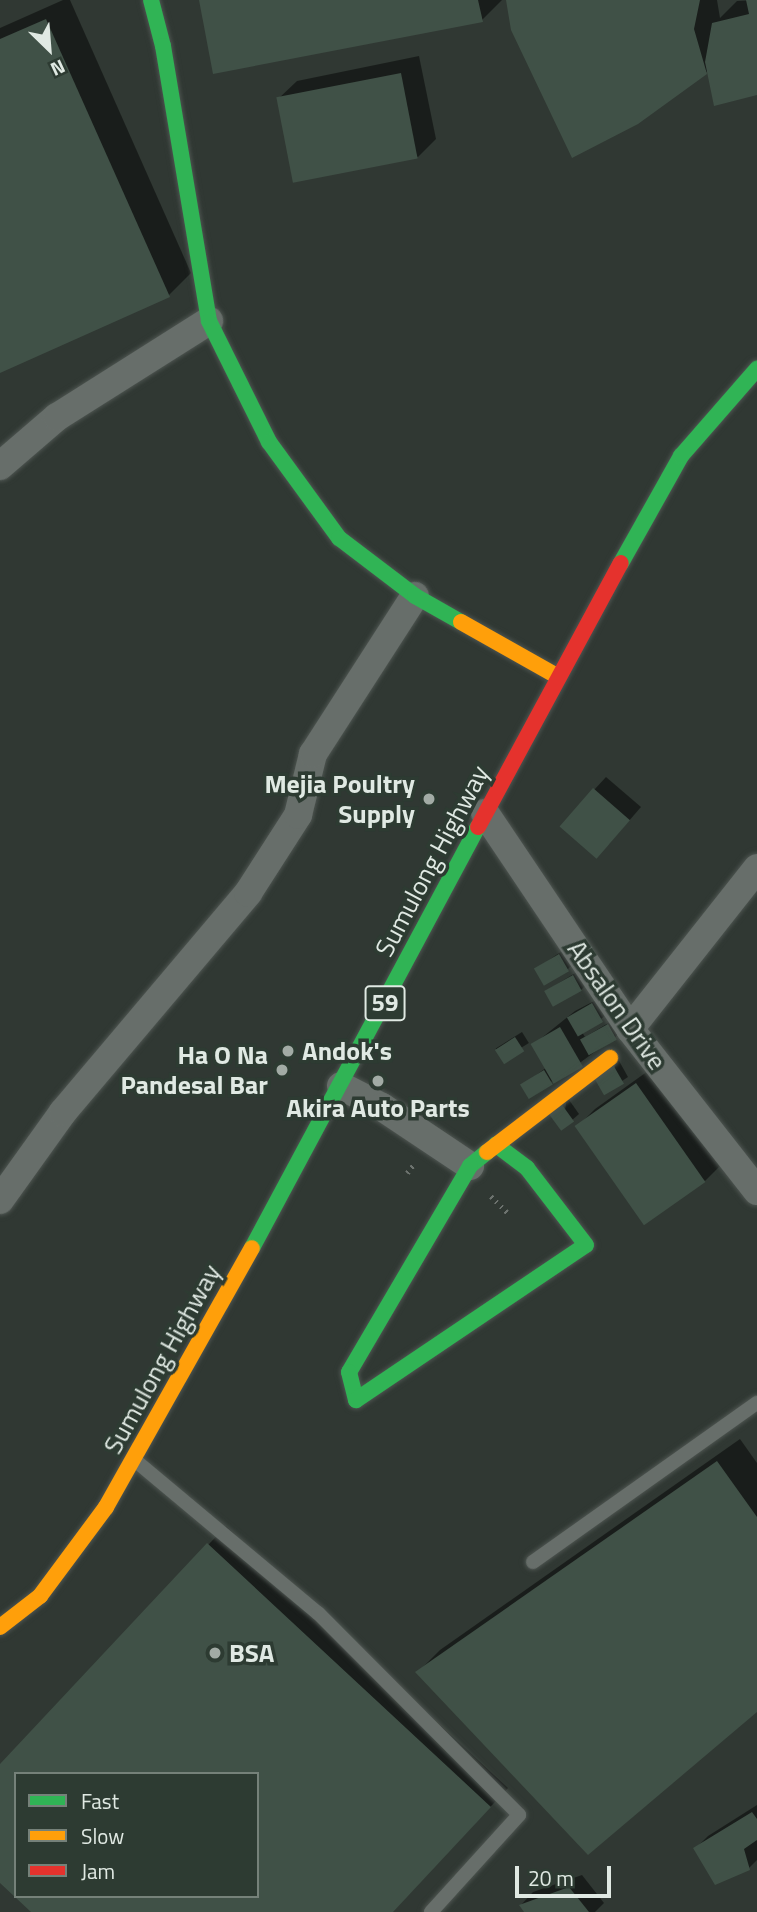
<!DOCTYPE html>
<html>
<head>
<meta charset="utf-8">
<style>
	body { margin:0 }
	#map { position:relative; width:757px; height:1912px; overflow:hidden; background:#303833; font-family:"Titillium Web",sans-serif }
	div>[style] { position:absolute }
	.shadow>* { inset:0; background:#0007; transform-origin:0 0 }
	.building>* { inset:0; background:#405147; transform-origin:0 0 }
	.path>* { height:4.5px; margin-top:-2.25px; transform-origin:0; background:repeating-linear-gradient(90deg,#6d736f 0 2px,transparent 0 7px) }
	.roads { filter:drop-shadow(0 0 2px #4d5450) drop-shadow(0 0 2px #4d5450) }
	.lane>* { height:14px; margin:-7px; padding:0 7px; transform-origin:7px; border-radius:7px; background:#676e6a }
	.street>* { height:28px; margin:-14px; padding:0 14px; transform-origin:14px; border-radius:14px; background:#676e6a }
	.fast>* { height:16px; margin:-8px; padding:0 8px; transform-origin:8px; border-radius:8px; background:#30b455 }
	.slow>* { height:16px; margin:-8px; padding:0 8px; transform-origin:8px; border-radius:8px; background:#ff9f0a }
	.jam>* { height:16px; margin:-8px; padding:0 8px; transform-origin:8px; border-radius:8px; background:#e5322d }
	.dots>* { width:19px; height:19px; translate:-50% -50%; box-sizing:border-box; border:4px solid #2d3b32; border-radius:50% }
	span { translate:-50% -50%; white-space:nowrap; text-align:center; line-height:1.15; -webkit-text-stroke:7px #2d3b32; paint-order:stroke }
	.shield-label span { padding:2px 5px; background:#2d3b32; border:2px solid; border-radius:5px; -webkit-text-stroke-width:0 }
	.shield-label { font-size:24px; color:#e0e9e3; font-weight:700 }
	.poi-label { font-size:26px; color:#e0e9e3; font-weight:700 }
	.right { translate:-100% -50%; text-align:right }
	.left { translate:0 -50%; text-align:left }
	.street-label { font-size:26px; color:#e0e9e3 }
	.legend { position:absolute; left:14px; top:1772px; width:245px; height:126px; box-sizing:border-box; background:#2d3b32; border:2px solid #758179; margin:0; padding:9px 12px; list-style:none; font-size:21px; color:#e0e9e3 }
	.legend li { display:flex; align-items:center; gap:14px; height:35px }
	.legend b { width:35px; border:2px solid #758179 }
	.north { position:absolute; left:14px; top:14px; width:70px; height:70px; -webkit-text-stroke:5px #2d3b32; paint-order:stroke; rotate:155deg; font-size:19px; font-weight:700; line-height:28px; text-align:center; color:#e0e9e3 }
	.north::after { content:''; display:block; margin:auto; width:24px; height:32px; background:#e0e9e3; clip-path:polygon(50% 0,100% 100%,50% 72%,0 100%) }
	.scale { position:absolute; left:515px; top:1866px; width:96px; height:32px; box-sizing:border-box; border:4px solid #e0e9e3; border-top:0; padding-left:9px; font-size:21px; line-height:24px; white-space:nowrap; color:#e0e9e3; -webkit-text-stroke:5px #2d3b32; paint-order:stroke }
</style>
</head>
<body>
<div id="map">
	<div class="shadow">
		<div style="clip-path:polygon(63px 0,70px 0,191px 273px,169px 295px,0 371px,0 28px)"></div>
		<div style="clip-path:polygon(201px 0,502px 0,482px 20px)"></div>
		<div style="clip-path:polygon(508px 0,717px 0,720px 18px,737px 1px,757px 0,757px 93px,709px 70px,637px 123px)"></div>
		<div style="clip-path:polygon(419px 56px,436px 139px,418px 157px,278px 99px,297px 81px)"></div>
		<div style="clip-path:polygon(606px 777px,641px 807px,609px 844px,594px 790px)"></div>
		<div style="clip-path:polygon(565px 949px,574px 963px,568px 969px,536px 969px)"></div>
		<div style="clip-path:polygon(580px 970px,587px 984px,581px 990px,546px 991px)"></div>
		<div style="clip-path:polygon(598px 999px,608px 1014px,582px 1032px,585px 1037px,615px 1019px,622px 1032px,555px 1081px,523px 1085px,547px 1067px,534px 1044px,575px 1011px)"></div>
		<div style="left:522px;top:1032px;width:13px;height:31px;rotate:58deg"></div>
		<div style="clip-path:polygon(618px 1059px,628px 1077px,604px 1093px)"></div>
		<div style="clip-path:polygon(655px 1066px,723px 1163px,705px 1181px,577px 1127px,595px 1109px)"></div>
		<div style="clip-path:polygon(567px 1097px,579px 1114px,562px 1129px)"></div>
		<div style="clip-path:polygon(740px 1439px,757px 1463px,757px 1710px,418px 1672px,440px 1650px)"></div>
		<div style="clip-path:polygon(226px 1526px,508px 1788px,392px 1912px,34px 1912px,257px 1896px,257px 1774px,16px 1774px,0 1881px,0 1766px)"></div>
		<div style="clip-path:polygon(757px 1805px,757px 1860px,749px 1868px,696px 1848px,708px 1836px)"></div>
		<div style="clip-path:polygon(582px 1875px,604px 1903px,595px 1912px,526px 1912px,521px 1905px,533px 1892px)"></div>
	</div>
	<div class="building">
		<div style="clip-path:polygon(199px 0,478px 0,483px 22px,213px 74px)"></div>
		<div style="clip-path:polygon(506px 0,700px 0,694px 29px,707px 74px,638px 124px,572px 158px,511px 30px)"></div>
		<div style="clip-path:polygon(746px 0,757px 0,757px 95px,714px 106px,705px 62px,712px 23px,749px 14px)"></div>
		<div style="clip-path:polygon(46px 19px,170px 297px,0 373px,0 39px)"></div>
		<div style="left:401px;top:73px;width:87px;height:127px;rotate:79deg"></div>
		<div style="left:593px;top:788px;width:49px;height:51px;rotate:41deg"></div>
		<div style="left:559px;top:954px;width:20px;height:29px;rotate:60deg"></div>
		<div style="left:573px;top:975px;width:18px;height:33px;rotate:61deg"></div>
		<div style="left:592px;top:1003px;width:22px;height:29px;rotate:60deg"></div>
		<div style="left:608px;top:1024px;width:18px;height:32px;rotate:61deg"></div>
		<div style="left:560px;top:1027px;width:46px;height:34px;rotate:60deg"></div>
		<div style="left:515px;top:1037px;width:17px;height:24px;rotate:57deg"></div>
		<div style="left:612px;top:1063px;width:24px;height:23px;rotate:60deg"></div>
		<div style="left:544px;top:1070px;width:17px;height:28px;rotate:59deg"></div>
		<div style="left:636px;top:1083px;width:121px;height:75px;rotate:55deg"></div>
		<div style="left:560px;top:1102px;width:24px;height:16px;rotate:54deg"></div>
		<div style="clip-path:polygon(717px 1461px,757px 1517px,757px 1712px,588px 1855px,415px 1672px)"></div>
		<div style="clip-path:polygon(evenodd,207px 1543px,491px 1807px,393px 1912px,31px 1912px,0 1883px,0 1764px,207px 1543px,16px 1774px,257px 1774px,257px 1896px,16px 1896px,16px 1774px)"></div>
		<div style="clip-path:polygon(752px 1812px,757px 1819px,757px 1840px,744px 1849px,750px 1870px,715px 1885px,693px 1848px)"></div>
		<div style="clip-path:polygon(569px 1887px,589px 1912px,524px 1912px,519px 1905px)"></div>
	</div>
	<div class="path">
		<div style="left:407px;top:1173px;width:11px;rotate:-52deg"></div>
		<div style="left:491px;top:1196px;width:27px;rotate:45deg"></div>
	</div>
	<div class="roads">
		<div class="lane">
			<div style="left:136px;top:1461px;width:237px;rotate:39.9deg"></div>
			<div style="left:318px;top:1613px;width:285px;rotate:45.1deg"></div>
			<div style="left:519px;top:1815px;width:131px;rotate:132.2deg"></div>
			<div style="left:533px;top:1562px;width:275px;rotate:-35.4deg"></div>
		</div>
		<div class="street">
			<div style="left:0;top:466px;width:75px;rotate:-40.7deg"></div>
			<div style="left:57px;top:417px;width:180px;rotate:-32.3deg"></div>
			<div style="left:485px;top:813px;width:260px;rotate:56.1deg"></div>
			<div style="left:630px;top:1029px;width:206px;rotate:51.9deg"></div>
			<div style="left:630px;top:1029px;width:205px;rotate:-51.7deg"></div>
			<div style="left:341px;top:1086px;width:46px;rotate:27.1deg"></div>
			<div style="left:382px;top:1107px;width:106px;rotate:33.8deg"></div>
			<div style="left:0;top:1200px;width:108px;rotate:-54.4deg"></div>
			<div style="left:63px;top:1112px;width:287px;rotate:-49.8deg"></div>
			<div style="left:248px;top:893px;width:93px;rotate:-57.3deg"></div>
			<div style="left:298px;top:815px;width:63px;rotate:-76.2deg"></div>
			<div style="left:313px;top:754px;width:188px;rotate:-57.2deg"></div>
		</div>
		<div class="fast">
			<div style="left:151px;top:0;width:48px;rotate:75.4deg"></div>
			<div style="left:163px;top:46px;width:279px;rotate:80.5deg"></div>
			<div style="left:209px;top:321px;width:135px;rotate:63.6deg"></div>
			<div style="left:269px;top:442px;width:119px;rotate:53.9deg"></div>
			<div style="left:339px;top:538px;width:96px;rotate:37.3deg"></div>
			<div style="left:415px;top:596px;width:53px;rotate:29.5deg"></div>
			<div style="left:621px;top:563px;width:123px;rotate:-60.7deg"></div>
			<div style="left:681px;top:456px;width:116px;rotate:-48.9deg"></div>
			<div style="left:487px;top:1152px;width:22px;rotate:141deg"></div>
			<div style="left:470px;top:1166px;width:239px;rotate:120.4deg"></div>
			<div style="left:349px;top:1372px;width:29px;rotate:76deg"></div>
			<div style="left:356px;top:1400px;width:277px;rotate:-34deg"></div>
			<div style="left:586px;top:1245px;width:97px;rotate:-127.5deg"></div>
			<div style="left:527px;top:1168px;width:39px;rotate:-143deg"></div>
			<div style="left:252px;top:1248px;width:478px;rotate:-61.8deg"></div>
		</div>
		<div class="slow">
			<div style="left:461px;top:622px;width:110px;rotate:29.4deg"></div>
			<div style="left:487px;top:1152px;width:155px;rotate:-37.4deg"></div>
			<div style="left:0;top:1627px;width:51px;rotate:-37.8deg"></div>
			<div style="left:40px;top:1596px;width:111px;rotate:-53.4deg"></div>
			<div style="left:106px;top:1507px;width:297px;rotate:-60.6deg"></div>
		</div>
		<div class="jam">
			<div style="left:478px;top:827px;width:300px;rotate:-61.6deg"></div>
		</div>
	</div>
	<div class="dots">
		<div style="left:429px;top:799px;background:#a2aba5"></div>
		<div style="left:288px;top:1051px;background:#a2aba5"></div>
		<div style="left:282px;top:1070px;background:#a2aba5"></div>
		<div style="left:378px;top:1081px;background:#a2aba5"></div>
		<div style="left:215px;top:1653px;background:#a2aba5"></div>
	</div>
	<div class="shield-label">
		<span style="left:385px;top:1003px">59</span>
	</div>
	<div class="poi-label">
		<span class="right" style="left:415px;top:799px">Mejia Poultry<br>Supply</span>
		<span class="left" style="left:302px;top:1051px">Andok's</span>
		<span class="right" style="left:268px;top:1070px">Ha O Na<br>Pandesal Bar</span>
		<span style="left:378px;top:1108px">Akira Auto Parts</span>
		<span class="left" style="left:229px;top:1653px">BSA</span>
	</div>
	<div class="street-label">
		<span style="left:432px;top:861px;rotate:-62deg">Sumulong Highway</span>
		<span style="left:617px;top:1005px;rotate:55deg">Absalon Drive</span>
		<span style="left:162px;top:1359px;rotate:-61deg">Sumulong Highway</span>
	</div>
	<ul class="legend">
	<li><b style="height:9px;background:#30b455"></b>Fast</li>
	<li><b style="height:9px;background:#ff9f0a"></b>Slow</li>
	<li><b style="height:9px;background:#e5322d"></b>Jam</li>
	</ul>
	<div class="north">N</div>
	<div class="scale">20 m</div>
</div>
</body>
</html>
